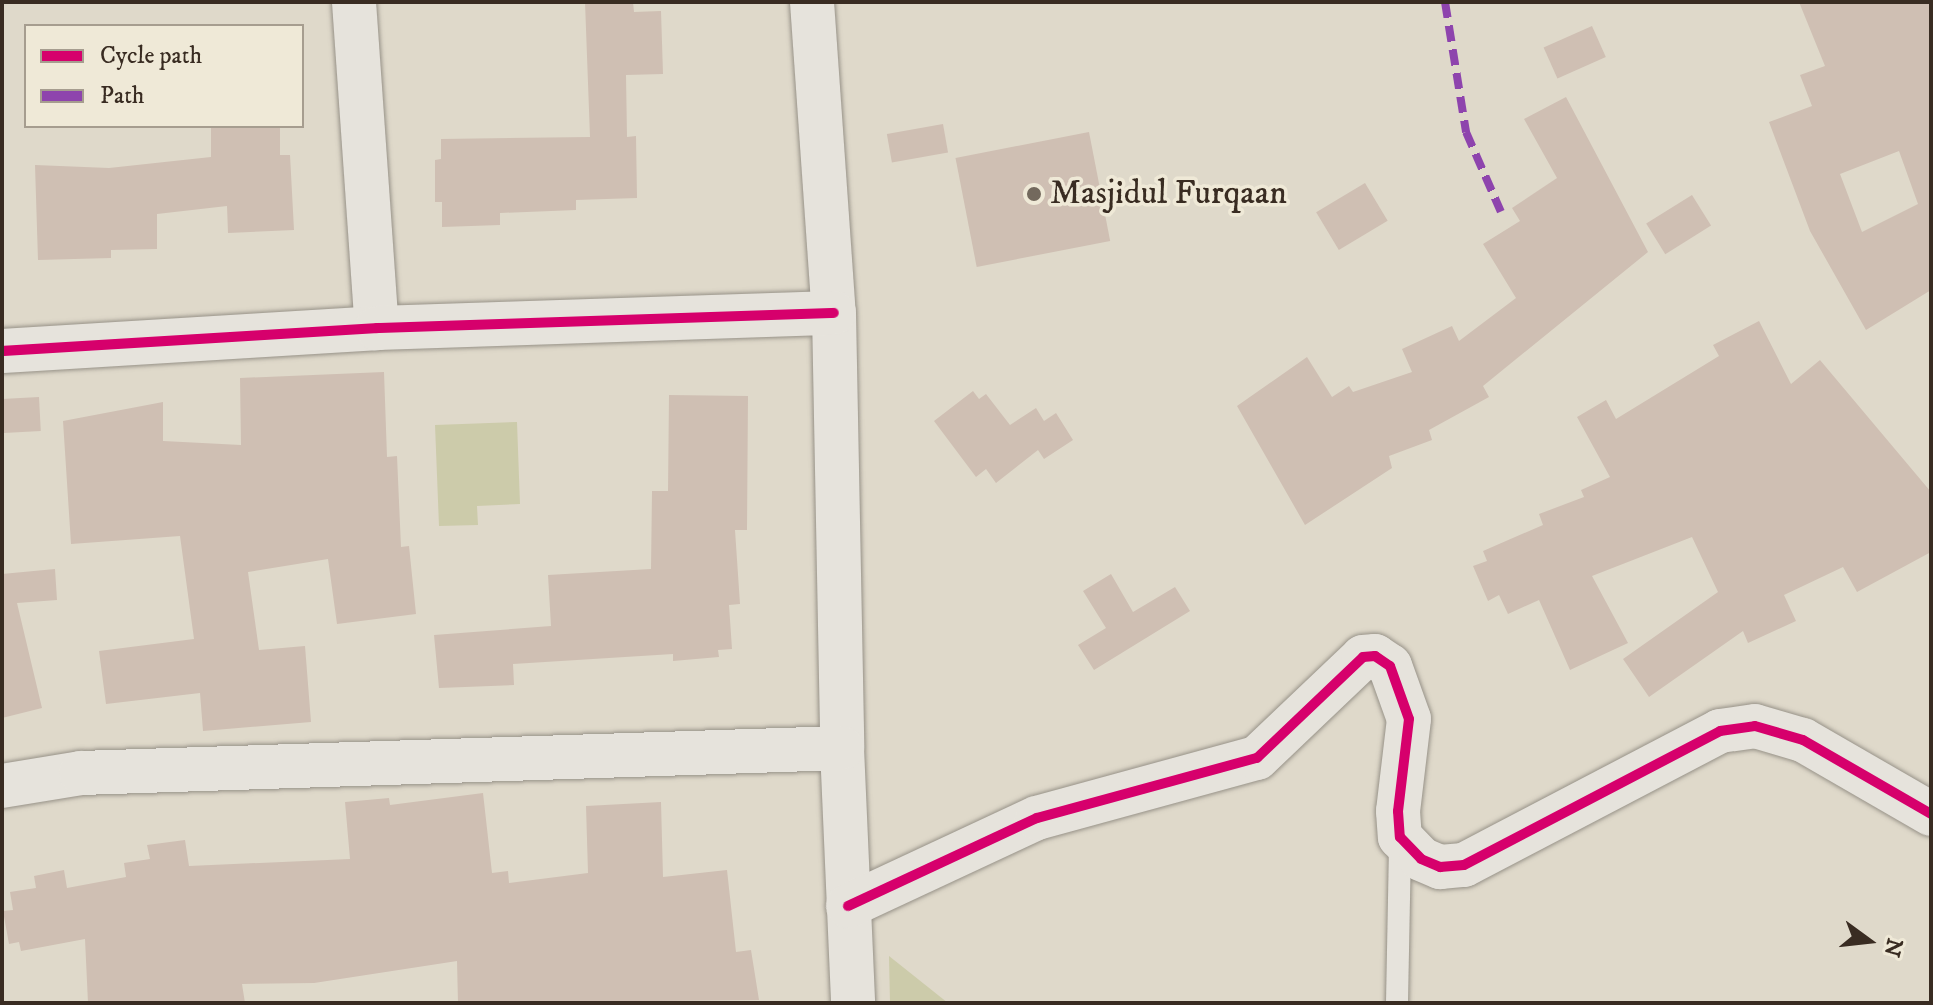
<!DOCTYPE html>
<html>
<head>
<meta charset="utf-8">
<style>
	body { margin:0 }
	#map { position:relative; width:1933px; height:1005px; overflow:hidden; background:#dfd9ca; font-family:"IM FELL DW Pica",serif }
	div>[style] { position:absolute }
	.green>* { inset:0; background:#cccbaa }
	.building>* { inset:0; background:#cfbfb3; transform-origin:0 0 }
	.roads { filter:drop-shadow(0 0 2px #979288) drop-shadow(0 0 2px #979288) }
	.lane>* { height:22px; margin:-11px; padding:0 11px; transform-origin:11px; border-radius:11px; background:#e6e3dc }
	.street>* { height:44px; margin:-22px; padding:0 22px; transform-origin:22px; border-radius:22px; background:#e6e3dc }
	.quiet>* { height:8px; margin-top:-4px; transform-origin:0; background:repeating-linear-gradient(90deg,#8e44ad 0 16px,transparent 0 24px) }
	.cycleway>* { height:10px; margin:-5px; padding:0 5px; transform-origin:5px; border-radius:5px; background:#d6006c }
	.dots>* { width:22px; height:22px; translate:-50% -50%; box-sizing:border-box; border:4px solid #efe9d7; border-radius:50% }
	span { translate:-50% -50%; white-space:nowrap; text-align:center; line-height:1.15; -webkit-text-stroke:7px #efe9d7; paint-order:stroke }
	.poi-label { font-size:34px; color:#392c22 }
	.left { translate:0 -50%; text-align:left }
	.frame { position:absolute; inset:0; border:4px solid #392c22; pointer-events:none }
	.legend { position:absolute; left:24px; top:24px; width:280px; height:104px; box-sizing:border-box; background:#efe9d7; border:2px solid #a69d8f; margin:0; padding:10px 14px; list-style:none; font-size:24px; color:#392c22 }
	.legend li { display:flex; align-items:center; gap:16px; height:40px }
	.legend b { width:40px; border:2px solid #a69d8f }
	.north { position:absolute; left:1829px; top:901px; width:80px; height:80px; -webkit-text-stroke:6px #efe9d7; paint-order:stroke; rotate:105deg; font-size:22px; font-weight:700; line-height:32px; text-align:center; color:#392c22 }
	.north::after { content:''; display:block; margin:auto; width:28px; height:36px; background:#392c22; clip-path:polygon(50% 0,100% 100%,50% 72%,0 100%) }
</style>
</head>
<body>
<div id="map">
	<div class="green">
		<div style="clip-path:polygon(517px 422px,520px 504px,477px 506px,478px 525px,439px 526px,435px 425px)"></div>
		<div style="clip-path:polygon(889px 956px,948px 1003px,890px 1003px)"></div>
	</div>
	<div class="building">
		<div style="clip-path:polygon(585px 2px,633px 2px,634px 12px,661px 11px,663px 74px,626px 75px,627px 137px,636px 136px,637px 198px,576px 200px,576px 210px,500px 213px,500px 225px,442px 227px,442px 202px,435px 202px,435px 160px,441px 159px,441px 139px,590px 137px)"></div>
		<div style="clip-path:polygon(evenodd,1799px 2px,1931px 2px,1931px 290px,1866px 330px,1810px 231px,1769px 122px,1812px 106px,1800px 75px,1825px 66px,1799px 2px,1899px 151px,1918px 204px,1862px 232px,1840px 174px,1899px 151px)"></div>
		<div style="left:1592px;top:26px;width:34px;height:53px;rotate:66deg"></div>
		<div style="clip-path:polygon(1566px 97px,1648px 252px,1483px 386px,1489px 397px,1429px 430px,1432px 440px,1389px 456px,1392px 468px,1305px 525px,1237px 406px,1307px 357px,1332px 397px,1349px 386px,1353px 392px,1412px 372px,1402px 349px,1452px 326px,1459px 341px,1516px 298px,1483px 244px,1520px 221px,1512px 208px,1557px 178px,1524px 119px)"></div>
		<div style="left:943px;top:124px;width:29px;height:57px;rotate:80deg"></div>
		<div style="clip-path:polygon(211px 126px,280px 126px,280px 155px,290px 155px,294px 230px,228px 233px,227px 206px,157px 214px,157px 249px,111px 250px,111px 258px,38px 260px,35px 165px,109px 168px,211px 157px)"></div>
		<div style="left:1089px;top:132px;width:111px;height:136px;rotate:79deg"></div>
		<div style="left:1365px;top:183px;width:44px;height:57px;rotate:59deg"></div>
		<div style="left:1692px;top:195px;width:36px;height:54px;rotate:58deg"></div>
		<div style="clip-path:polygon(1759px 321px,1791px 384px,1820px 360px,1931px 492px,1931px 552px,1857px 592px,1843px 567px,1784px 595px,1796px 621px,1748px 643px,1743px 631px,1649px 697px,1623px 659px,1718px 592px,1692px 537px,1592px 576px,1628px 643px,1570px 670px,1539px 600px,1508px 614px,1499px 595px,1488px 601px,1473px 566px,1487px 561px,1483px 551px,1543px 525px,1539px 514px,1584px 497px,1581px 490px,1610px 477px,1577px 417px,1606px 400px,1616px 419px,1719px 356px,1713px 345px)"></div>
		<div style="clip-path:polygon(384px 372px,387px 457px,397px 456px,401px 547px,409px 546px,416px 614px,337px 624px,328px 559px,248px 572px,259px 650px,305px 646px,311px 722px,203px 731px,200px 693px,106px 704px,99px 651px,194px 639px,180px 536px,71px 544px,63px 421px,163px 402px,163px 441px,241px 445px,240px 378px)"></div>
		<div style="clip-path:polygon(973px 391px,979px 399px,986px 394px,1010px 425px,1036px 408px,1044px 421px,1056px 413px,1073px 440px,1044px 459px,1038px 450px,996px 483px,986px 469px,976px 477px,934px 421px)"></div>
		<div style="clip-path:polygon(669px 395px,748px 396px,747px 530px,735px 530px,740px 604px,729px 605px,732px 649px,718px 650px,719px 657px,673px 661px,673px 654px,513px 664px,514px 685px,439px 688px,434px 635px,551px 626px,548px 575px,651px 569px,652px 491px,668px 491px)"></div>
		<div style="left:39px;top:397px;width:34px;height:37px;rotate:87deg"></div>
		<div style="clip-path:polygon(55px 569px,57px 600px,17px 603px,42px 708px,2px 718px,2px 574px)"></div>
		<div style="clip-path:polygon(1111px 574px,1133px 612px,1175px 587px,1190px 611px,1094px 670px,1078px 645px,1106px 628px,1083px 591px)"></div>
		<div style="clip-path:polygon(483px 793px,492px 873px,508px 871px,509px 883px,588px 873px,586px 806px,661px 802px,663px 877px,727px 870px,736px 952px,751px 950px,759px 1000px,458px 1003px,457px 961px,314px 983px,242px 984px,245px 1003px,88px 1003px,85px 939px,21px 951px,19px 942px,9px 944px,3px 911px,13px 910px,10px 892px,36px 888px,34px 876px,64px 870px,67px 888px,126px 877px,124px 863px,150px 859px,147px 845px,185px 840px,189px 866px,350px 859px,345px 802px,389px 798px,390px 805px)"></div>
	</div>
	<div class="roads">
		<div class="lane">
			<div style="left:1397px;top:1003px;width:163px;rotate:-88.9deg"></div>
		</div>
		<div class="street">
			<div style="left:354px;top:2px;width:327px;rotate:86deg"></div>
			<div style="left:812px;top:2px;width:312px;rotate:86deg"></div>
			<div style="left:834px;top:313px;width:435px;rotate:88.9deg"></div>
			<div style="left:842px;top:748px;width:255px;rotate:87.5deg"></div>
			<div style="left:2px;top:351px;width:376px;rotate:-3.5deg"></div>
			<div style="left:377px;top:328px;width:457px;rotate:-1.9deg"></div>
			<div style="left:2px;top:786px;width:80px;rotate:-9.3deg"></div>
			<div style="left:81px;top:773px;width:761px;rotate:-1.88deg"></div>
			<div style="left:848px;top:906px;width:208px;rotate:-25deg"></div>
			<div style="left:1037px;top:818px;width:228px;rotate:-15.3deg"></div>
			<div style="left:1257px;top:758px;width:146px;rotate:-43.6deg"></div>
			<div style="left:1363px;top:657px;width:12px;rotate:-5deg"></div>
			<div style="left:1375px;top:656px;width:18px;rotate:34deg"></div>
			<div style="left:1390px;top:666px;width:56px;rotate:70.3deg"></div>
			<div style="left:1409px;top:719px;width:93px;rotate:96.8deg"></div>
			<div style="left:1398px;top:811px;width:26px;rotate:86deg"></div>
			<div style="left:1400px;top:837px;width:30px;rotate:46deg"></div>
			<div style="left:1421px;top:859px;width:21px;rotate:23deg"></div>
			<div style="left:1440px;top:867px;width:24px;rotate:-5deg"></div>
			<div style="left:1464px;top:865px;width:289px;rotate:-27.6deg"></div>
			<div style="left:1720px;top:731px;width:35px;rotate:-8deg"></div>
			<div style="left:1755px;top:726px;width:50px;rotate:16.3deg"></div>
			<div style="left:1803px;top:740px;width:148px;rotate:30deg"></div>
		</div>
	</div>
	<div class="quiet">
		<div style="left:1445px;top:2px;width:132px;rotate:80.8deg"></div>
		<div style="left:1466px;top:132px;width:87px;rotate:66.4deg"></div>
	</div>
	<div class="cycleway">
		<div style="left:2px;top:351px;width:376px;rotate:-3.5deg"></div>
		<div style="left:377px;top:328px;width:457px;rotate:-1.9deg"></div>
		<div style="left:848px;top:906px;width:208px;rotate:-25deg"></div>
		<div style="left:1037px;top:818px;width:228px;rotate:-15.3deg"></div>
		<div style="left:1257px;top:758px;width:146px;rotate:-43.6deg"></div>
		<div style="left:1363px;top:657px;width:12px;rotate:-5deg"></div>
		<div style="left:1375px;top:656px;width:18px;rotate:34deg"></div>
		<div style="left:1390px;top:666px;width:56px;rotate:70.3deg"></div>
		<div style="left:1409px;top:719px;width:93px;rotate:96.8deg"></div>
		<div style="left:1398px;top:811px;width:26px;rotate:86deg"></div>
		<div style="left:1400px;top:837px;width:30px;rotate:46deg"></div>
		<div style="left:1421px;top:859px;width:21px;rotate:23deg"></div>
		<div style="left:1440px;top:867px;width:24px;rotate:-5deg"></div>
		<div style="left:1464px;top:865px;width:289px;rotate:-27.6deg"></div>
		<div style="left:1720px;top:731px;width:35px;rotate:-8deg"></div>
		<div style="left:1755px;top:726px;width:50px;rotate:16.3deg"></div>
		<div style="left:1803px;top:740px;width:148px;rotate:30deg"></div>
	</div>
	<div class="dots">
		<div style="left:1034px;top:194px;background:#73695d"></div>
	</div>
	<div class="poi-label">
		<span class="left" style="left:1050px;top:194px">Masjidul Furqaan</span>
	</div>
	<div class="frame"></div>
	<ul class="legend">
	<li><b style="height:10px;background:#d6006c"></b>Cycle path</li>
	<li><b style="height:10px;background:#8e44ad"></b>Path</li>
	</ul>
	<div class="north">N</div>
</div>
</body>
</html>
